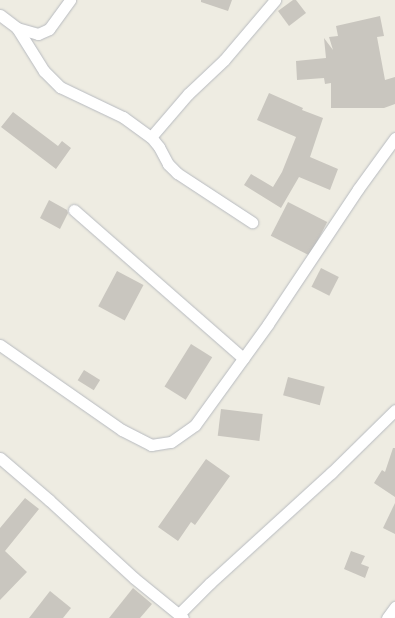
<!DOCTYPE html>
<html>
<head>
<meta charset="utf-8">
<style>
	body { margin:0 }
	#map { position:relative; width:395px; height:618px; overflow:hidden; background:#eeece2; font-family:Cabin,sans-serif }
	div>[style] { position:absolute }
	.building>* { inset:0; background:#c9c6bf; transform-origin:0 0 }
	.roads { filter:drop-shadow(0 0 1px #b7babf) drop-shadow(0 0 1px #b7babf) }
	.street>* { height:11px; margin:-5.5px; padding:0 5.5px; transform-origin:5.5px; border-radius:5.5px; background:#fff }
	span { translate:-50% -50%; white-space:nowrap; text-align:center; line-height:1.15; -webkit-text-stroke:3.5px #fff; paint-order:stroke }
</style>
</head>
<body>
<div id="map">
	<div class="building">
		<div style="clip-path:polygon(201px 0,232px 0,228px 11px,201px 2px)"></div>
		<div style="clip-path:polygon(293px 0,296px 0,306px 13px,289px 26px,278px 11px)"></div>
		<div style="clip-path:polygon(380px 16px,384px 36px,377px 37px,385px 80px,395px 77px,395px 104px,384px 108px,331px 108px,331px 83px,325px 84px,324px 78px,297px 80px,296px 61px,326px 58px,324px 38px,333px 50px,329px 37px,338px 36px,336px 26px)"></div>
		<div style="clip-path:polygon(269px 93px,303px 108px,302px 110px,323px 118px,310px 157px,338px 169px,330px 190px,299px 177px,281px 208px,244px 185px,251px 174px,273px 187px,282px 172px,296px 137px,257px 120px)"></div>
		<div style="clip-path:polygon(13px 112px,58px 146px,62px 141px,71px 148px,56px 169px,1px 127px)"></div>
		<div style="clip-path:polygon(49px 200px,67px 210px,68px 213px,60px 229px,40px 218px)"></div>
		<div style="left:288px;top:202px;width:44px;height:38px;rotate:27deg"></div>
		<div style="left:321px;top:268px;width:20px;height:21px;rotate:27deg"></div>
		<div style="left:117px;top:271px;width:30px;height:40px;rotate:28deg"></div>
		<div style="left:191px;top:344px;width:25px;height:50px;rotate:32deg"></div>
		<div style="left:84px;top:370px;width:19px;height:12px;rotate:32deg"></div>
		<div style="left:288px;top:377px;width:38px;height:19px;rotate:15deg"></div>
		<div style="left:221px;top:409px;width:42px;height:27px;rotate:7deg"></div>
		<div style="clip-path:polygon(393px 448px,395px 448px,395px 497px,374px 483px,382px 470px,385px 472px)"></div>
		<div style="clip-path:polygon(206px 459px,230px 476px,195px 525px,191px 522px,178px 541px,158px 527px)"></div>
		<div style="clip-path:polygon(25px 498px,39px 509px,5px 551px,27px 572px,0 600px,0 528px)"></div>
		<div style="clip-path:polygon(395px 503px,395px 534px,383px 528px)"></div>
		<div style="clip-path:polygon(351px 551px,365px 556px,361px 564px,369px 567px,365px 578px,344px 569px)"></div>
		<div style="clip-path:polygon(133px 588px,152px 604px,140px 618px,109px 618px)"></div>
		<div style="clip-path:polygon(50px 591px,71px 608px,63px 618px,29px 618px)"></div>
	</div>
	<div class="roads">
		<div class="street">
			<div style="left:0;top:15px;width:21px;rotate:37deg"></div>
			<div style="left:17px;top:28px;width:22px;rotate:16deg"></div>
			<div style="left:38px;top:34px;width:12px;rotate:-24deg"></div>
			<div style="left:49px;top:29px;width:36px;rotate:-54deg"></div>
			<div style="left:17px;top:28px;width:51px;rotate:57.9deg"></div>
			<div style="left:44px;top:71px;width:23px;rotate:45deg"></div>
			<div style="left:60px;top:87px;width:70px;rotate:25.5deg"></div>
			<div style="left:123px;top:117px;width:34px;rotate:36deg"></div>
			<div style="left:151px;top:137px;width:13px;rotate:51deg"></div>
			<div style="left:159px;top:147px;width:19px;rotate:62deg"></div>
			<div style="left:168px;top:164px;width:13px;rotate:45deg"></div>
			<div style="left:177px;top:173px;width:90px;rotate:33.2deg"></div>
			<div style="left:151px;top:137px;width:57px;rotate:-49.3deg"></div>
			<div style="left:188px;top:94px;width:50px;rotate:-43.4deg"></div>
			<div style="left:224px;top:60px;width:79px;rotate:-49.6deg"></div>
			<div style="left:74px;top:210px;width:225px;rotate:41.2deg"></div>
			<div style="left:0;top:345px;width:149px;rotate:34.9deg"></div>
			<div style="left:122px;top:430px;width:33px;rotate:27deg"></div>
			<div style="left:151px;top:445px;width:20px;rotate:-9deg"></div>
			<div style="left:171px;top:442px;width:29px;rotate:-35deg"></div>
			<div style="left:195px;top:425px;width:125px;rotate:-54.1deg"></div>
			<div style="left:268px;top:324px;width:162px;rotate:-56.3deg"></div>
			<div style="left:358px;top:189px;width:63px;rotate:-54deg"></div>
			<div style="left:0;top:458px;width:65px;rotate:40.6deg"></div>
			<div style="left:49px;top:500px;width:115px;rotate:42.5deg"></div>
			<div style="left:134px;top:578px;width:63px;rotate:39.2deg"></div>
			<div style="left:179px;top:614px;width:44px;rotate:-45deg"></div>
			<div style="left:210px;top:583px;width:164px;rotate:-42.3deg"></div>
			<div style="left:331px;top:473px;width:90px;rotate:-44.5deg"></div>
			<div style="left:387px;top:618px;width:14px;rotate:-54deg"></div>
		</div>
	</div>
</div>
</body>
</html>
